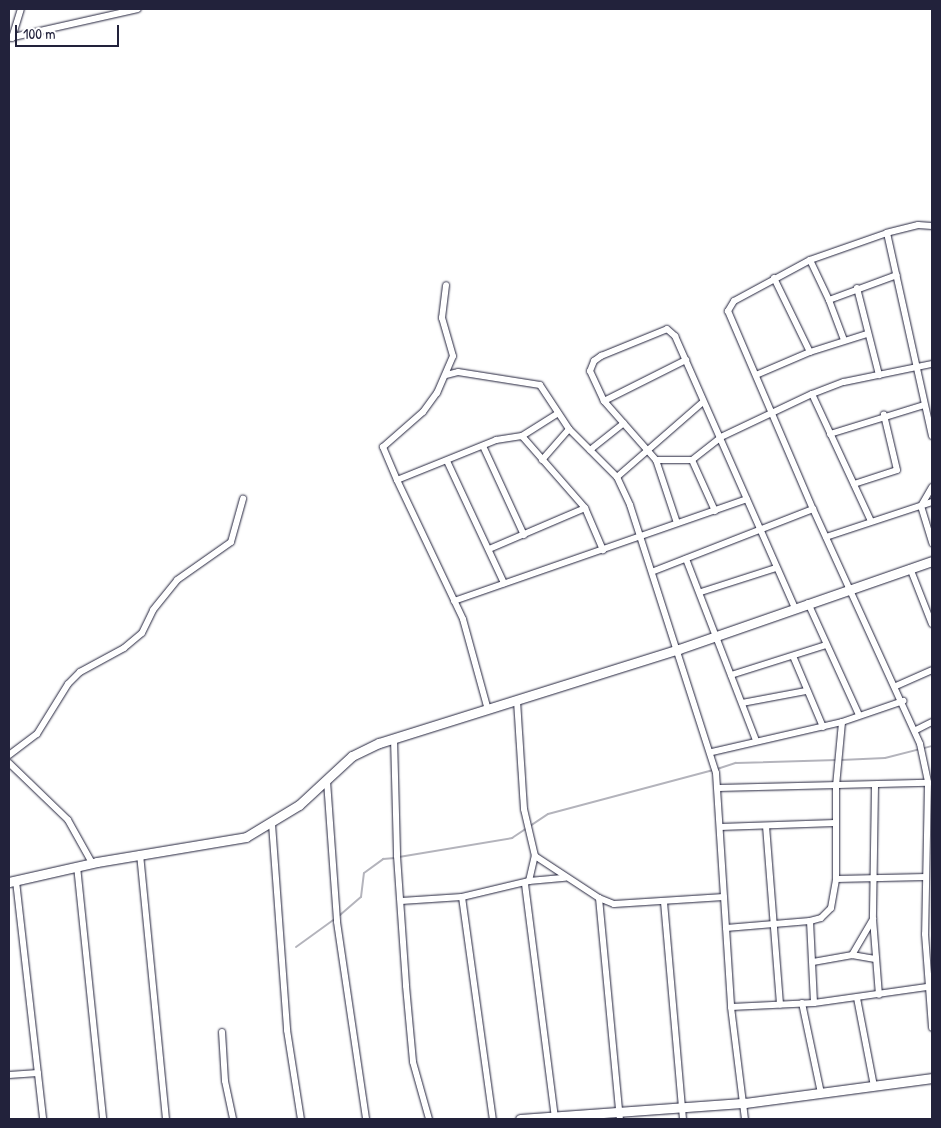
<!DOCTYPE html>
<html>
<head>
<meta charset="utf-8">
<style>
	body { margin:0 }
	#map { position:relative; width:941px; height:1128px; overflow:hidden; background:#fff; font-family:"Patrick Hand",sans-serif }
	div>[style] { position:absolute }
	.stream>* { height:2px; margin:-1px; padding:0 1px; transform-origin:1px; border-radius:1px; background:#b4b4bc }
	.roads { filter:drop-shadow(0 0 1px #22223b) drop-shadow(0 0 1px #22223b) }
	.street>* { height:6px; margin:-3px; padding:0 3px; transform-origin:3px; border-radius:3px; background:#fff }
	.secondary>* { height:9px; margin:-4.5px; padding:0 4.5px; transform-origin:4.5px; border-radius:4.5px; background:#fff }
	span { translate:-50% -50%; white-space:nowrap; text-align:center; line-height:1.15; -webkit-text-stroke:5px #fff; paint-order:stroke }
	.frame { position:absolute; inset:0; border:10px solid #22223b; pointer-events:none }
	.scale { position:absolute; left:15px; top:25px; width:104px; height:22px; box-sizing:border-box; border:2px solid #22223b; border-top:0; padding-left:6px; font-size:15px; line-height:18px; white-space:nowrap; color:#22223b; -webkit-text-stroke:4px #fff; paint-order:stroke }
</style>
</head>
<body>
<div id="map">
	<div class="stream">
		<div style="left:841px;top:760px;width:44px;rotate:-2.6deg"></div>
		<div style="left:885px;top:758px;width:49px;rotate:-14.3deg"></div>
		<div style="left:717px;top:769px;width:20px;rotate:-18deg"></div>
		<div style="left:736px;top:763px;width:101px;rotate:-1.7deg"></div>
		<div style="left:399px;top:857px;width:115px;rotate:-9.5deg"></div>
		<div style="left:512px;top:838px;width:43px;rotate:-33.7deg"></div>
		<div style="left:548px;top:814px;width:171px;rotate:-14.9deg"></div>
		<div style="left:340px;top:915px;width:28px;rotate:-41deg"></div>
		<div style="left:361px;top:897px;width:24px;rotate:-83deg"></div>
		<div style="left:364px;top:873px;width:24px;rotate:-36deg"></div>
		<div style="left:383px;top:859px;width:12px;rotate:-5deg"></div>
		<div style="left:296px;top:947px;width:49px;rotate:-35.9deg"></div>
	</div>
	<div class="roads">
		<div class="street">
			<div style="left:9px;top:38px;width:132px;rotate:-12.7deg"></div>
			<div style="left:12px;top:38px;width:30px;rotate:-73deg"></div>
			<div style="left:932px;top:226px;width:14px;rotate:-176deg"></div>
			<div style="left:918px;top:225px;width:32px;rotate:166deg"></div>
			<div style="left:887px;top:233px;width:82px;rotate:160.7deg"></div>
			<div style="left:810px;top:260px;width:86px;rotate:151.7deg"></div>
			<div style="left:734px;top:301px;width:12px;rotate:121deg"></div>
			<div style="left:728px;top:311px;width:215px;rotate:66.8deg"></div>
			<div style="left:813px;top:509px;width:258px;rotate:65.5deg"></div>
			<div style="left:920px;top:744px;width:40px;rotate:78deg"></div>
			<div style="left:928px;top:783px;width:151px;rotate:91.1deg"></div>
			<div style="left:925px;top:934px;width:94px;rotate:85.7deg"></div>
			<div style="left:887px;top:233px;width:208px;rotate:77.5deg"></div>
			<div style="left:810px;top:260px;width:44px;rotate:64.6deg"></div>
			<div style="left:774px;top:278px;width:82px;rotate:64.1deg"></div>
			<div style="left:857px;top:288px;width:90px;rotate:75.8deg"></div>
			<div style="left:844px;top:340px;width:43px;rotate:-110.6deg"></div>
			<div style="left:829px;top:300px;width:72px;rotate:-20.2deg"></div>
			<div style="left:446px;top:375px;width:12px;rotate:-14deg"></div>
			<div style="left:458px;top:372px;width:83px;rotate:9deg"></div>
			<div style="left:540px;top:385px;width:53px;rotate:56.6deg"></div>
			<div style="left:569px;top:429px;width:68px;rotate:45deg"></div>
			<div style="left:617px;top:477px;width:31px;rotate:65deg"></div>
			<div style="left:630px;top:505px;width:281px;rotate:72.2deg"></div>
			<div style="left:716px;top:773px;width:234px;rotate:86.3deg"></div>
			<div style="left:731px;top:1007px;width:113px;rotate:82.9deg"></div>
			<div style="left:756px;top:375px;width:59px;rotate:-23.1deg"></div>
			<div style="left:810px;top:352px;width:60px;rotate:-17.5deg"></div>
			<div style="left:812px;top:394px;width:140px;rotate:65.1deg"></div>
			<div style="left:604px;top:401px;width:92px;rotate:-26.6deg"></div>
			<div style="left:830px;top:434px;width:98px;rotate:-17.1deg"></div>
			<div style="left:522px;top:436px;width:96px;rotate:48.8deg"></div>
			<div style="left:585px;top:508px;width:46px;rotate:66.8deg"></div>
			<div style="left:483px;top:446px;width:98px;rotate:65.3deg"></div>
			<div style="left:590px;top:450px;width:43px;rotate:-38.5deg"></div>
			<div style="left:542px;top:460px;width:41px;rotate:-48.9deg"></div>
			<div style="left:656px;top:460px;width:36px"></div>
			<div style="left:692px;top:460px;width:37px;rotate:-38deg"></div>
			<div style="left:721px;top:437px;width:101px;rotate:-25.3deg"></div>
			<div style="left:812px;top:394px;width:34px;rotate:-21deg"></div>
			<div style="left:844px;top:382px;width:90px;rotate:-11.6deg"></div>
			<div style="left:692px;top:460px;width:56px;rotate:65.7deg"></div>
			<div style="left:447px;top:461px;width:135px;rotate:65deg"></div>
			<div style="left:617px;top:477px;width:114px;rotate:-41.1deg"></div>
			<div style="left:397px;top:480px;width:36px;rotate:-113deg"></div>
			<div style="left:383px;top:447px;width:53px;rotate:-41.2deg"></div>
			<div style="left:423px;top:412px;width:24px;rotate:-54deg"></div>
			<div style="left:437px;top:393px;width:40px;rotate:-66.6deg"></div>
			<div style="left:453px;top:356px;width:40px;rotate:-106deg"></div>
			<div style="left:442px;top:318px;width:33px;rotate:-83deg"></div>
			<div style="left:854px;top:484px;width:45px;rotate:-18deg"></div>
			<div style="left:897px;top:470px;width:57px;rotate:-103.3deg"></div>
			<div style="left:932px;top:487px;width:22px;rotate:120deg"></div>
			<div style="left:921px;top:506px;width:39px;rotate:73deg"></div>
			<div style="left:677px;top:523px;width:66px;rotate:-108.4deg"></div>
			<div style="left:656px;top:460px;width:79px;rotate:-131.4deg"></div>
			<div style="left:604px;top:401px;width:33px;rotate:-115deg"></div>
			<div style="left:590px;top:371px;width:11px;rotate:-68deg"></div>
			<div style="left:594px;top:361px;width:9px;rotate:-36deg"></div>
			<div style="left:601px;top:356px;width:71px;rotate:-22.2deg"></div>
			<div style="left:667px;top:329px;width:11px;rotate:41deg"></div>
			<div style="left:675px;top:336px;width:297px;rotate:66.2deg"></div>
			<div style="left:826px;top:537px;width:112px;rotate:-18.3deg"></div>
			<div style="left:489px;top:549px;width:104px;rotate:-23.1deg"></div>
			<div style="left:686px;top:559px;width:194px;rotate:68.9deg"></div>
			<div style="left:910px;top:568px;width:60px;rotate:68.6deg"></div>
			<div style="left:654px;top:571px;width:171px;rotate:-21.3deg"></div>
			<div style="left:701px;top:592px;width:79px;rotate:-17.7deg"></div>
			<div style="left:454px;top:601px;width:310px;rotate:-19.2deg"></div>
			<div style="left:808px;top:603px;width:123px;rotate:65.5deg"></div>
			<div style="left:793px;top:656px;width:77px;rotate:67.1deg"></div>
			<div style="left:731px;top:675px;width:100px;rotate:-17.5deg"></div>
			<div style="left:896px;top:686px;width:39px;rotate:-24deg"></div>
			<div style="left:742px;top:703px;width:65px;rotate:-10.6deg"></div>
			<div style="left:488px;top:710px;width:94px;rotate:-105.4deg"></div>
			<div style="left:463px;top:619px;width:154px;rotate:-115.4deg"></div>
			<div style="left:397px;top:480px;width:107px;rotate:-22deg"></div>
			<div style="left:496px;top:440px;width:26px;rotate:-9deg"></div>
			<div style="left:522px;top:436px;width:41px;rotate:-32.2deg"></div>
			<div style="left:916px;top:730px;width:18px;rotate:-27deg"></div>
			<div style="left:394px;top:738px;width:118px;rotate:88.5deg"></div>
			<div style="left:397px;top:856px;width:130px;rotate:86deg"></div>
			<div style="left:406px;top:986px;width:76px;rotate:84.7deg"></div>
			<div style="left:413px;top:1062px;width:59px;rotate:74.3deg"></div>
			<div style="left:712px;top:752px;width:133px;rotate:-13deg"></div>
			<div style="left:842px;top:722px;width:65px;rotate:-19deg"></div>
			<div style="left:9px;top:755px;width:35px;rotate:-37deg"></div>
			<div style="left:37px;top:734px;width:59px;rotate:-58.2deg"></div>
			<div style="left:68px;top:684px;width:17px;rotate:-45deg"></div>
			<div style="left:80px;top:672px;width:50px;rotate:-28.6deg"></div>
			<div style="left:124px;top:648px;width:23px;rotate:-40deg"></div>
			<div style="left:142px;top:633px;width:25px;rotate:-64deg"></div>
			<div style="left:153px;top:610px;width:38px;rotate:-51deg"></div>
			<div style="left:177px;top:580px;width:66px;rotate:-35.1deg"></div>
			<div style="left:231px;top:542px;width:45px;rotate:-74.4deg"></div>
			<div style="left:9px;top:763px;width:82px;rotate:44deg"></div>
			<div style="left:68px;top:820px;width:49px;rotate:60.8deg"></div>
			<div style="left:327px;top:781px;width:141px;rotate:85.9deg"></div>
			<div style="left:337px;top:922px;width:199px;rotate:81.6deg"></div>
			<div style="left:875px;top:786px;width:133px;rotate:90.9deg"></div>
			<div style="left:873px;top:919px;width:76px;rotate:85.5deg"></div>
			<div style="left:718px;top:788px;width:210px;rotate:-1.4deg"></div>
			<div style="left:272px;top:824px;width:207px;rotate:85.8deg"></div>
			<div style="left:287px;top:1030px;width:90px;rotate:81.1deg"></div>
			<div style="left:766px;top:826px;width:179px;rotate:85.5deg"></div>
			<div style="left:720px;top:827px;width:115px;rotate:-2deg"></div>
			<div style="left:140px;top:854px;width:266px;rotate:84.4deg"></div>
			<div style="left:535px;top:856px;width:77px;rotate:33.3deg"></div>
			<div style="left:599px;top:898px;width:16px;rotate:22deg"></div>
			<div style="left:614px;top:904px;width:110px;rotate:-3.6deg"></div>
			<div style="left:77px;top:866px;width:254px;rotate:84.1deg"></div>
			<div style="left:836px;top:879px;width:90px;rotate:-1.3deg"></div>
			<div style="left:16px;top:881px;width:240px;rotate:83.5deg"></div>
			<div style="left:529px;top:881px;width:36px;rotate:-5deg"></div>
			<div style="left:525px;top:884px;width:235px;rotate:82.7deg"></div>
			<div style="left:462px;top:897px;width:224px;rotate:82.1deg"></div>
			<div style="left:599px;top:898px;width:222px;rotate:84.6deg"></div>
			<div style="left:401px;top:901px;width:61px;rotate:-3.8deg"></div>
			<div style="left:462px;top:897px;width:69px;rotate:-13.4deg"></div>
			<div style="left:529px;top:881px;width:26px;rotate:-77deg"></div>
			<div style="left:535px;top:856px;width:48px;rotate:-103.2deg"></div>
			<div style="left:524px;top:809px;width:108px;rotate:-93.7deg"></div>
			<div style="left:664px;top:902px;width:218px;rotate:85deg"></div>
			<div style="left:810px;top:921px;width:82px;rotate:87.2deg"></div>
			<div style="left:726px;top:928px;width:84px;rotate:-4.8deg"></div>
			<div style="left:810px;top:921px;width:11px;rotate:-15deg"></div>
			<div style="left:821px;top:918px;width:14px;rotate:-45deg"></div>
			<div style="left:831px;top:908px;width:29px;rotate:-80deg"></div>
			<div style="left:836px;top:879px;width:93px;rotate:-90deg"></div>
			<div style="left:836px;top:786px;width:64px;rotate:-84.6deg"></div>
			<div style="left:852px;top:955px;width:22px;rotate:10deg"></div>
			<div style="left:813px;top:962px;width:40px;rotate:-10deg"></div>
			<div style="left:852px;top:955px;width:42px;rotate:-59.7deg"></div>
			<div style="left:857px;top:998px;width:90px;rotate:79.1deg"></div>
			<div style="left:802px;top:1003px;width:92px;rotate:78.1deg"></div>
			<div style="left:731px;top:1007px;width:83px;rotate:-2.8deg"></div>
			<div style="left:814px;top:1003px;width:114px;rotate:-8.1deg"></div>
			<div style="left:222px;top:1032px;width:49px;rotate:86.5deg"></div>
			<div style="left:225px;top:1081px;width:39px;rotate:78deg"></div>
			<div style="left:9px;top:1075px;width:29px;rotate:-4deg"></div>
		</div>
		<div class="secondary">
			<div style="left:9px;top:882px;width:90px;rotate:-12.8deg"></div>
			<div style="left:97px;top:862px;width:151px;rotate:-9.5deg"></div>
			<div style="left:246px;top:837px;width:62px;rotate:-31.1deg"></div>
			<div style="left:299px;top:805px;width:72px;rotate:-42.8deg"></div>
			<div style="left:352px;top:756px;width:30px;rotate:-26deg"></div>
			<div style="left:379px;top:743px;width:314px;rotate:-17.4deg"></div>
			<div style="left:679px;top:649px;width:268px;rotate:-19.2deg"></div>
			<div style="left:520px;top:1119px;width:226px;rotate:-4.1deg"></div>
			<div style="left:745px;top:1103px;width:189px;rotate:-7.6deg"></div>
		</div>
	</div>
	<div class="frame"></div>
	<div class="scale">100 m</div>
</div>
</body>
</html>
